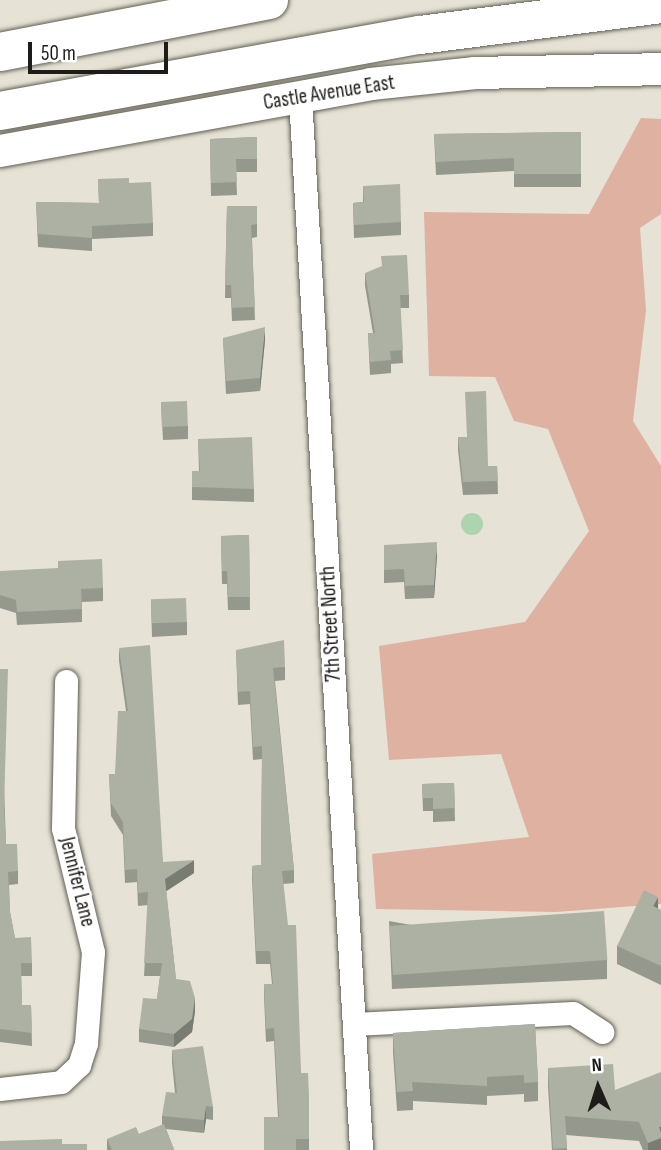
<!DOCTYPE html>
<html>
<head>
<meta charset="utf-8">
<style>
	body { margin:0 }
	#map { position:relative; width:661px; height:1150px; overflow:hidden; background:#e6e2d5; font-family:"Sofia Sans Condensed",sans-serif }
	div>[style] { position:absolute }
	.green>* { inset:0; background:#dfb1a0 }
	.water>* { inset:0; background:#aed4af }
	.round { border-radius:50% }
	.roads { filter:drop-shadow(0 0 2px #615e53) drop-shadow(0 0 2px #615e53) }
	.street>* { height:23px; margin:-11.5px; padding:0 11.5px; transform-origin:11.5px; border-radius:11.5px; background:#fff }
	.secondary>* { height:32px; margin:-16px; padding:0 16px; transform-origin:16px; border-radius:16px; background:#fff }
	.highway>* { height:38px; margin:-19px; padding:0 19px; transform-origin:19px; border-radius:19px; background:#fff }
	.wall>* { inset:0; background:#95988d }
	.shaded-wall>* { inset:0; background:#797c73 }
	.building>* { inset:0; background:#adb1a4; transform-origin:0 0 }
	span { translate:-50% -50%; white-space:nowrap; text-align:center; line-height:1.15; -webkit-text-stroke:5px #fff; paint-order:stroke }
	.street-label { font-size:21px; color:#1e1c18 }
	.north { position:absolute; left:563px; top:1052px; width:70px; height:70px; -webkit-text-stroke:5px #fff; paint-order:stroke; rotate:357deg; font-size:19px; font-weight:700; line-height:28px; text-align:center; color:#1e1c18 }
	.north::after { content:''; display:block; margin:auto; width:24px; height:32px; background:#1e1c18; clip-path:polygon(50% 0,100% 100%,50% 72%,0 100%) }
	.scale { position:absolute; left:28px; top:42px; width:140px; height:32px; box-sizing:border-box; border:4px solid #1e1c18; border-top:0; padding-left:9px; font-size:21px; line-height:24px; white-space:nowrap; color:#1e1c18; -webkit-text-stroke:5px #fff; paint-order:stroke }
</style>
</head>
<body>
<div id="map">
	<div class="green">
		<div style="clip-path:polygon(641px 118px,661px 119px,661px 214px,640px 228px,646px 310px,633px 421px,661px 466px,661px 904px,556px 912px,376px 909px,372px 854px,529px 837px,501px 754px,389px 760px,379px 646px,525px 622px,589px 531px,548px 429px,514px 421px,495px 377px,429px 376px,424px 212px,589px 214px)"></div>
	</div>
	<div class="water">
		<div class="round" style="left:461px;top:513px;width:22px;height:22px"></div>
	</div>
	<div class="roads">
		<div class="street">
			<div style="left:300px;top:97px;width:1055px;rotate:86.68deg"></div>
			<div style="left:354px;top:1024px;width:219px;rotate:-2.9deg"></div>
			<div style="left:573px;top:1013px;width:35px;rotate:33deg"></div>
			<div style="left:0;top:1089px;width:61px;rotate:-6.5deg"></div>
			<div style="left:61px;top:1082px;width:25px;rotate:-43deg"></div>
			<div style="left:79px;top:1065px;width:23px;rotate:-72deg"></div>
			<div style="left:86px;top:1043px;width:91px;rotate:-85.6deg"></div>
			<div style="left:93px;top:952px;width:128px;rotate:-103.6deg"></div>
			<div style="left:63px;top:828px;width:147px;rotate:-88.8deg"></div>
		</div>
		<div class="secondary">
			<div style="left:0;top:151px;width:377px;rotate:-10.2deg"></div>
			<div style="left:371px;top:84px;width:105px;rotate:-6deg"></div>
			<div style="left:475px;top:73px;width:186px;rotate:-1.2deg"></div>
		</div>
		<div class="highway">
			<div style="left:0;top:52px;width:274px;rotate:-10.9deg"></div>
			<div style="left:0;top:111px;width:427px;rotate:-10.3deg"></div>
			<div style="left:420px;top:35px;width:243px;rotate:-7.3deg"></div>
		</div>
	</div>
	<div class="wall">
		<div style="clip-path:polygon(581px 132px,581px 187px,514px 187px,514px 171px,436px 175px,434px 134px)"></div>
		<div style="clip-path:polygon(257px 137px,257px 172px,236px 172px,237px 195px,211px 196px,210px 139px)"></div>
		<div style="clip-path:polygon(98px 179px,129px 183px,153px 223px,153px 236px,92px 239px,92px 251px,38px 247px,36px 202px,99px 203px)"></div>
		<div style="clip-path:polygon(363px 186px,401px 222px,401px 235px,354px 238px,353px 203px,363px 202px)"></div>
		<div style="clip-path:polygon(227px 206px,257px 206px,257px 237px,252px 238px,255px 320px,232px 321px,231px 298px,225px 298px)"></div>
		<div style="clip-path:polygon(365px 273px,409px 295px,409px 308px,400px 308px,403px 363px,391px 364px,391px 373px,370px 375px,368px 333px,373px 333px,365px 286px)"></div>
		<div style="clip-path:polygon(223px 338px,265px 340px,260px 391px,226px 394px)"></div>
		<div style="clip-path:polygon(161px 403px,188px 426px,188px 439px,163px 440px)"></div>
		<div style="clip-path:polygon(458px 437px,488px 466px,497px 466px,498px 494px,463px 495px,458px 450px)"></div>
		<div style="clip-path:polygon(198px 439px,254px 489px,254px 502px,192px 500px,192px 471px,199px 471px)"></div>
		<div style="clip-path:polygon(249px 535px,250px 610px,228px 610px,227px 584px,222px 584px,221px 536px)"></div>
		<div style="clip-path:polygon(384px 545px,437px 555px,434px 598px,405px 599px,404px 582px,384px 583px)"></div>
		<div style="clip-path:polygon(0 571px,103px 588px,103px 601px,82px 602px,82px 622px,17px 625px,16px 613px,0 608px)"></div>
		<div style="clip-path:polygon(151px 600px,187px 622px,187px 635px,152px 637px)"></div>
		<div style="clip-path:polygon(119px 648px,163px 862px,194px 873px,166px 891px,176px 979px,195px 1011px,192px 1032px,174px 1047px,139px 1042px,139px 1029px,157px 999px,160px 976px,144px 976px,148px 905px,138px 906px,137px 882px,125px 883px,123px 835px,111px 816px,109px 774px,115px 774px,126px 711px,119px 661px)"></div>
		<div style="clip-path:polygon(236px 650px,285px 667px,285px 680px,275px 681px,294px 870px,294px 883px,283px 884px,301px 1073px,309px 1097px,309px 1150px,264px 1150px,278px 1117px,274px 1041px,266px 1042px,264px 997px,264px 984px,272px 984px,270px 964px,256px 964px,252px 879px,252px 866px,261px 865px,262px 759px,253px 760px,250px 704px,238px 705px)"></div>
		<div style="clip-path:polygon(0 669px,6px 844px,18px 871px,18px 884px,9px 885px,10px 912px,15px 938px,32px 963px,32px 976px,21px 976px,22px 1005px,31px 1005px,32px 1046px,0 1042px)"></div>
		<div style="clip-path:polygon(454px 783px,455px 821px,433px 822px,433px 811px,423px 811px,422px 784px)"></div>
		<div style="clip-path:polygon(658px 909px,661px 910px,661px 985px,617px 964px,617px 946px)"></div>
		<div style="clip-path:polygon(389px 921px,607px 960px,607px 979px,392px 989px)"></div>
		<div style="clip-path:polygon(535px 1024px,538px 1082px,538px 1101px,524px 1102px,524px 1094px,487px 1096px,487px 1105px,413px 1101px,413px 1110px,397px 1111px,393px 1052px,393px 1033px)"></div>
		<div style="clip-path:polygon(172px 1050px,213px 1107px,213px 1120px,206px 1119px,204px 1133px,166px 1129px,174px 1150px,107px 1150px,107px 1139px,139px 1134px,162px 1125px,162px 1116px,175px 1093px,172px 1063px)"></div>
		<div style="clip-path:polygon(548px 1068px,615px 1090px,661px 1150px,643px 1150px,639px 1141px,566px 1135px,567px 1150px,552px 1150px,548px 1087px)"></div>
	</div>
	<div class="shaded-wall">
		<div style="clip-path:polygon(265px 327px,265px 340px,260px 391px,260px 378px)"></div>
		<div style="clip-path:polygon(437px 542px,437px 555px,434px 598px,434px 585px)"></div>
		<div style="clip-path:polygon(194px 860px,194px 873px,165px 892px,165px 879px)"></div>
		<div style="clip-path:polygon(658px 897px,658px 916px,653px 906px)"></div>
		<div style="clip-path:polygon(195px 998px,195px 1011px,192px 1032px,174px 1047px,174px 1034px)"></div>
		<div style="clip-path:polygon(206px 1106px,206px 1119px,204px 1133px,204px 1120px)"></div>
		<div style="clip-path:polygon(661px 1126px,661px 1150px,648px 1150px,648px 1143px,659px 1127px)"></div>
	</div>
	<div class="building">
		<div style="clip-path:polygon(581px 132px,581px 174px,514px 174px,514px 158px,436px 162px,434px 134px)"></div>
		<div style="clip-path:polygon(257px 137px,257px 159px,236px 159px,237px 182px,211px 183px,210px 139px)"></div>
		<div style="clip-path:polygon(129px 178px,129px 183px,151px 182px,153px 223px,92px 226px,92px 238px,38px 234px,36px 202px,99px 203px,98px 179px)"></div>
		<div style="clip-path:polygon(400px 184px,401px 222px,354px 225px,353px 203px,364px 202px,363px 186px)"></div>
		<div style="clip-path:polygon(227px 206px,257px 206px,257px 224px,251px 225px,255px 307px,232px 308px,231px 285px,225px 285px)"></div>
		<div style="clip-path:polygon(407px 255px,409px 295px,400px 295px,403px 350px,390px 351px,391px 360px,370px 362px,368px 333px,375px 333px,365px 273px,382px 266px,381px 256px)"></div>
		<div style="clip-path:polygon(265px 327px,260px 378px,226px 381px,223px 338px)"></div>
		<div style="clip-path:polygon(486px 391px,488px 466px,497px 466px,498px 481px,463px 482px,458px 437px,467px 437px,465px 392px)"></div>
		<div style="left:187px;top:401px;width:25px;height:26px;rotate:88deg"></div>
		<div style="clip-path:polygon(252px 437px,254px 489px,192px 487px,192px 471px,200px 471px,198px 439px)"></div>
		<div style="clip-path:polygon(249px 535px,250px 597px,228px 597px,227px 571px,222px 571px,221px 536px)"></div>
		<div style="clip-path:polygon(437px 542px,434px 585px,405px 586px,404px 569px,384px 570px,384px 545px)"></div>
		<div style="clip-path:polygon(102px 559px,103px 588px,81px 589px,82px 609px,17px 612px,16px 600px,0 595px,0 571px,58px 568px,58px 561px)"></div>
		<div style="left:186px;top:598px;width:24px;height:35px;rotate:88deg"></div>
		<div style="clip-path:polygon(284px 640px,285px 667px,273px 668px,294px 870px,282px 871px,288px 925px,296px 925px,301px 1073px,308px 1073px,309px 1097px,309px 1139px,296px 1139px,296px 1150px,264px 1150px,264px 1117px,279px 1117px,274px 1028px,266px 1029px,264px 984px,273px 984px,270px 951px,256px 951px,252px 866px,261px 865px,262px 746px,253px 747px,250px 691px,238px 692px,236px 650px)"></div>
		<div style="clip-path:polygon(150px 645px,163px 862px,194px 860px,165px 879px,176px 979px,190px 981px,195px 998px,192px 1019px,174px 1034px,139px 1029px,143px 998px,157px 999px,162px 963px,144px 963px,148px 892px,138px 893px,137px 869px,125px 870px,123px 822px,111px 803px,109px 774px,115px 774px,118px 711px,128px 711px,119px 648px)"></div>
		<div style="clip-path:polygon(0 669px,8px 669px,4px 807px,6px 844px,17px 844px,18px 871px,8px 872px,10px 912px,15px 938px,31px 937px,32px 963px,21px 963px,22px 1005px,31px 1005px,32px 1033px,0 1029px)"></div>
		<div style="clip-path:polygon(454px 783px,455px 808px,433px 809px,433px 798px,423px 798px,422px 784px)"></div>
		<div style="clip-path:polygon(644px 890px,658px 897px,653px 906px,661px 910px,661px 966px,617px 946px)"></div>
		<div style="left:604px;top:911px;width:49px;height:215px;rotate:86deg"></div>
		<div style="clip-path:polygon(535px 1024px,538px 1082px,524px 1083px,524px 1075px,487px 1077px,487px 1086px,412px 1082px,413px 1091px,397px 1092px,393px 1033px)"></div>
		<div style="clip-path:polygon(203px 1046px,213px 1107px,206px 1106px,204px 1120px,162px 1116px,166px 1092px,177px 1093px,172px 1050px)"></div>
		<div style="clip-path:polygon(613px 1064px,615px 1090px,661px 1072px,661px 1126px,659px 1127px,661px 1133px,661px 1138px,648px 1143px,639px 1122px,565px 1116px,567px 1148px,553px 1149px,548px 1068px)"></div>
		<div style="clip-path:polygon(164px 1124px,174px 1149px,172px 1150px,112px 1150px,107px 1139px,136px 1127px,139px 1134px)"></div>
		<div style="clip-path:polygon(62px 1139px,62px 1144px,87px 1144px,87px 1150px,0 1150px,0 1141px)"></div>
	</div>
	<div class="street-label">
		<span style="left:329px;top:93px;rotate:-9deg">Castle Avenue East</span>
		<span style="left:331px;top:624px;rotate:-93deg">7th Street North</span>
		<span style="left:77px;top:882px;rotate:76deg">Jennifer Lane</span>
	</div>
	<div class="north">N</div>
	<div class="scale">50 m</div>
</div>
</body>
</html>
